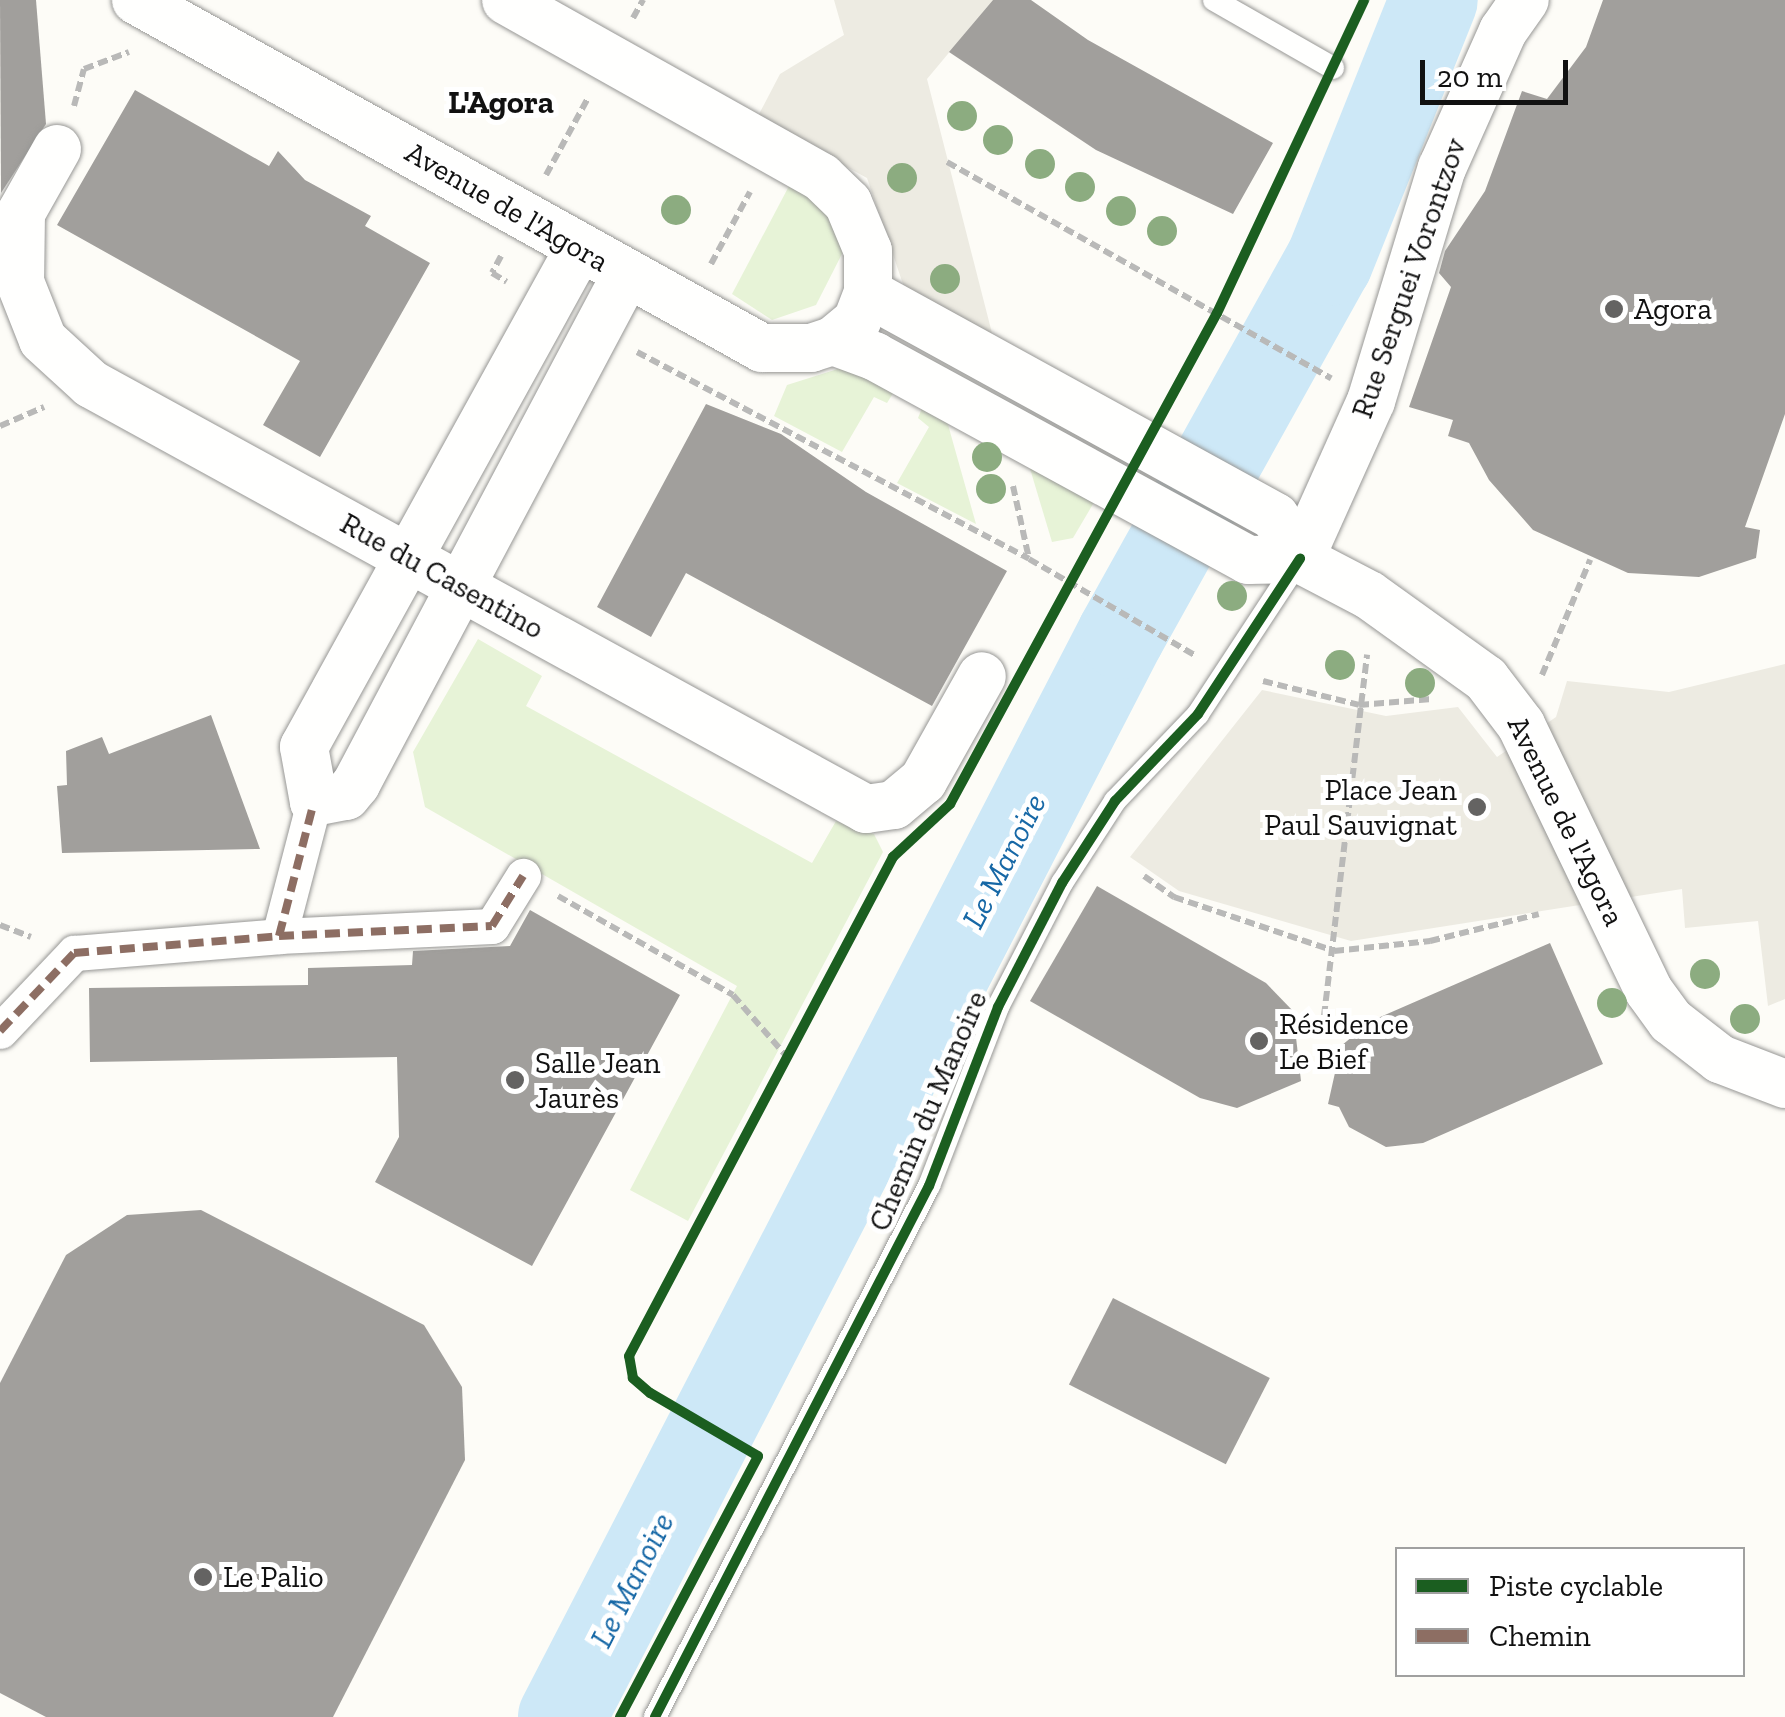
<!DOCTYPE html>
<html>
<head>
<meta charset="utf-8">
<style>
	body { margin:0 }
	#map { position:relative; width:1785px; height:1717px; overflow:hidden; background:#fdfcf7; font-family:"Zilla Slab",serif }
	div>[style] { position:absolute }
	.green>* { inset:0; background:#e7f3d7 }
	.plaza>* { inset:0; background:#edebe2 }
	.river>* { height:88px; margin:-44px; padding:0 44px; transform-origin:44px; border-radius:44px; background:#cde8f7 }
	.building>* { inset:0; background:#a19f9c; transform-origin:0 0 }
	.path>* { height:6px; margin-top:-3px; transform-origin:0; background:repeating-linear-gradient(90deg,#b9b9b8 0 10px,transparent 0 15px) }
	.roads { filter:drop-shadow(0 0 2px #979795) drop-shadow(0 0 2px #979795) }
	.service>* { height:22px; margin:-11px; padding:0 11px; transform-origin:11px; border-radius:11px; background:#fffffe }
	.pedestrian>* { height:35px; margin:-17.5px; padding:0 17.5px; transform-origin:17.5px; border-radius:17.5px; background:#fffffe }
	.minor>* { height:48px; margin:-24px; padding:0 24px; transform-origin:24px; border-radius:24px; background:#fffffe }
	.quiet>* { height:8px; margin-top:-4px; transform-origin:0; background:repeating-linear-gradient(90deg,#8d6e63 0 15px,transparent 0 23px) }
	.cycleway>* { height:10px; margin:-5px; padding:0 5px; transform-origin:5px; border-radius:5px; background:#1b5e20 }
	.trees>* { width:30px; height:30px; margin:-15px; border-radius:50%; background:#8cac80 }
	.dots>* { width:28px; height:28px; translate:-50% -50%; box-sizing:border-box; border:5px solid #fff; border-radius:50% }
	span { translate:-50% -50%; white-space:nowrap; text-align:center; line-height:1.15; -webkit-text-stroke:10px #fff; paint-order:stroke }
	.street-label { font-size:30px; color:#111 }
	.poi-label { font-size:30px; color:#111 }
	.left { translate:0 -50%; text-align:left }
	.right { translate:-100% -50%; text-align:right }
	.neighbourhood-label { font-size:32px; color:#111; font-weight:700 }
	.water-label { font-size:32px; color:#1768a6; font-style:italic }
	.legend { position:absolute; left:1395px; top:1547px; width:350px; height:130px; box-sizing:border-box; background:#fff; border:2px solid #a0a0a0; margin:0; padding:12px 18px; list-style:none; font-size:30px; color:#111 }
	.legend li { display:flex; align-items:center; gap:20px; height:50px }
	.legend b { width:50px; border:2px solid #a0a0a0 }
	.scale { position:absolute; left:1420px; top:60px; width:148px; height:45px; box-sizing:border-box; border:5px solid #111; border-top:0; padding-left:12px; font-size:30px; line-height:35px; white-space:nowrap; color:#111; -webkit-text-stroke:8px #fff; paint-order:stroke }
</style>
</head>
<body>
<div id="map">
	<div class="green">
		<div style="clip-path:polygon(789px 186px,827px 204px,844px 250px,816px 305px,772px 320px,732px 294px)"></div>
		<div style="clip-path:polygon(844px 367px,897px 387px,887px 403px,874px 397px,842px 452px,774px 416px,787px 385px)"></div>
		<div style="clip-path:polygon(924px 403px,945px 414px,976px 524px,897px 483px,929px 427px,918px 418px)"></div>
		<div style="clip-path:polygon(1028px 462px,1096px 499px,1073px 538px,1052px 542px)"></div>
		<div style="clip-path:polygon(478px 639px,542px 676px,526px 706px,812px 863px,836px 821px,874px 834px,883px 852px,688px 1221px,630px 1190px,737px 986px,425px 807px,413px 752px)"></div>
	</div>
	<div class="plaza">
		<div style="clip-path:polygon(834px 0,993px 0,927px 79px,994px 341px,906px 293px,867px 178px,757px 118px,780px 74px,844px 35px)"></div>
		<div style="clip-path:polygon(1785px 664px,1785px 999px,1768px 1006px,1758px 921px,1685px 928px,1682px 889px,1351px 941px,1179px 891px,1130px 857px,1262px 690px,1386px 716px,1458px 707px,1497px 757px,1556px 717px,1567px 681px,1669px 692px)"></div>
	</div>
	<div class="river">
		<div style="left:562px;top:1717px;width:1218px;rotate:-62.68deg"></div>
		<div style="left:1121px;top:635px;width:427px;rotate:-60.9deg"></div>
		<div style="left:1329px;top:262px;width:282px;rotate:-68.2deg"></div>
	</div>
	<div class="building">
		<div style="clip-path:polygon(0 0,36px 0,46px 124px,1px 193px)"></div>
		<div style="clip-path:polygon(993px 0,1031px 0,1088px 40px,1273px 143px,1233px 214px,1096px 150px,949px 52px)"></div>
		<div style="clip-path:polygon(1603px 0,1785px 0,1785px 414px,1745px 527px,1760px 530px,1756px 558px,1699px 577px,1628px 573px,1533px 530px,1489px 480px,1469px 443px,1448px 436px,1453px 420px,1409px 407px,1451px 287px,1439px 273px,1445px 251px,1485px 191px,1522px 91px,1547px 99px,1586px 47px)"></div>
		<div style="clip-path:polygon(135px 90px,269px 166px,278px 151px,305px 180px,371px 216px,365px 226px,430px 263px,320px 457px,263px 425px,300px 361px,57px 225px)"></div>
		<div style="clip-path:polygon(706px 404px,781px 434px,866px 492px,1007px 571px,932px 706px,686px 573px,651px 637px,597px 607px)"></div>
		<div style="clip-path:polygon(211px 715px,260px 849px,62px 853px,57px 786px,67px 785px,66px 751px,102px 737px,109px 754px)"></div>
		<div style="clip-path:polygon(1097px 886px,1266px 983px,1293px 1011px,1301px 1081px,1237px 1108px,1200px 1098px,1030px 1001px)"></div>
		<div style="clip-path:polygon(530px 910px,680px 995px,532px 1266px,375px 1182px,399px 1137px,397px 1057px,90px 1062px,89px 988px,308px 985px,308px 968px,412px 965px,413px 951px,510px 946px)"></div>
		<div style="clip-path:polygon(1550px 943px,1603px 1064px,1423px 1143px,1386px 1147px,1349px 1127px,1339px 1107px,1328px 1104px,1341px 1046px,1371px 1021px)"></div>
		<div style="clip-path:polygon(201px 1210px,424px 1325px,462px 1387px,465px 1460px,333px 1717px,46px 1717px,0 1693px,0 1383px,66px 1255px,127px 1215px)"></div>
		<div style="left:1113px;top:1298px;width:176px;height:97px;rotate:27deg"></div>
	</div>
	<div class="path">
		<div style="left:633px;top:18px;width:21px;rotate:-61deg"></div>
		<div style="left:74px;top:106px;width:38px;rotate:-75deg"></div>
		<div style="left:84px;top:69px;width:48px;rotate:-20.7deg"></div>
		<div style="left:947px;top:162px;width:441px;rotate:29.4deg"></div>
		<div style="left:546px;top:175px;width:88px;rotate:-61.4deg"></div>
		<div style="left:501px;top:256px;width:19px;rotate:118deg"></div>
		<div style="left:492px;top:273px;width:17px;rotate:31deg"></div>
		<div style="left:711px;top:264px;width:82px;rotate:-61.6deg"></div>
		<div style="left:637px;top:352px;width:443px;rotate:27.8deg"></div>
		<div style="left:0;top:426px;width:48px;rotate:-23.4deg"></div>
		<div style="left:1013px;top:486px;width:75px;rotate:77.6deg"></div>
		<div style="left:1029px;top:559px;width:193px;rotate:30.1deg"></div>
		<div style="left:1542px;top:675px;width:125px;rotate:-67.3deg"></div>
		<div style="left:1263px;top:681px;width:99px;rotate:14deg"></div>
		<div style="left:1359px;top:705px;width:73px;rotate:-4.7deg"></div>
		<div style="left:1144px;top:876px;width:37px;rotate:35deg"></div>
		<div style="left:1174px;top:897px;width:169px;rotate:18.6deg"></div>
		<div style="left:1334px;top:951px;width:97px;rotate:-5.9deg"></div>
		<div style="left:1430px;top:941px;width:112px;rotate:-13.9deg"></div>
		<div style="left:558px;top:896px;width:201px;rotate:29.5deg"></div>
		<div style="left:733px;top:995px;width:82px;rotate:48.9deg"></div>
		<div style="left:0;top:925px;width:33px;rotate:21deg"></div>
		<div style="left:1324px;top:1016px;width:364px;rotate:-83.2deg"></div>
	</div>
	<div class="roads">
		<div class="service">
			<div style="left:1214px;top:0;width:137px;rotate:29.7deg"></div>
			<div style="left:655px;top:1717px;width:598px;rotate:-62.71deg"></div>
			<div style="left:929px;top:1186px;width:192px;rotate:-68.9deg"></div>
			<div style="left:998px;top:1007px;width:140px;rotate:-62.7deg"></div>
			<div style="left:1062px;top:883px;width:98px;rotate:-57.1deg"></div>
			<div style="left:1115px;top:801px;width:120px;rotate:-46.3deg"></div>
			<div style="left:1198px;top:714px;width:186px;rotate:-56.7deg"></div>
		</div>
		<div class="pedestrian">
			<div style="left:279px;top:936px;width:213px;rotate:-2.7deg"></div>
			<div style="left:492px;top:926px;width:59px;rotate:-58.2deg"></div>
			<div style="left:0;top:1031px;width:108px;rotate:-46.5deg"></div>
			<div style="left:74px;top:953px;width:206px;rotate:-4.7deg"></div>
			<div style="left:279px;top:936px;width:138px;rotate:-75.4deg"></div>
		</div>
		<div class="minor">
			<div style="left:136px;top:0;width:716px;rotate:29.07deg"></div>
			<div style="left:762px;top:348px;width:49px"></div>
			<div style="left:811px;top:348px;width:23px;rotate:-18deg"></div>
			<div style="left:833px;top:341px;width:31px;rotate:-40deg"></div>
			<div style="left:857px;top:321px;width:30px;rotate:-69deg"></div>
			<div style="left:868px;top:293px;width:42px;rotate:-90deg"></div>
			<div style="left:868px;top:251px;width:52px;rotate:-112.6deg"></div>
			<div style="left:848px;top:203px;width:37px;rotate:-136deg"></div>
			<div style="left:821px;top:177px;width:361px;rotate:-150.7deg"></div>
			<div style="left:57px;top:149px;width:73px;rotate:119.4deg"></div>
			<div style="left:21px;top:213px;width:69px;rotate:90.8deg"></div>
			<div style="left:20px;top:282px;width:62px;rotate:68.4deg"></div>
			<div style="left:43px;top:340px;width:65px;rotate:42.5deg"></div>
			<div style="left:91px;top:384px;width:884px;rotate:28.74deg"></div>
			<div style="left:866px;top:809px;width:28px;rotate:-8deg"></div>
			<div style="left:894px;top:805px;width:38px;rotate:-40deg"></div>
			<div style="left:923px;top:781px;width:120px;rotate:-60.7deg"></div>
			<div style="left:580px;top:247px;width:571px;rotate:118.9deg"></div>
			<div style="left:304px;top:747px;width:56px;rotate:79.7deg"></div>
			<div style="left:314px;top:802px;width:33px;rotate:-11deg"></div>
			<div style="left:346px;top:796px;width:16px;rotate:-50deg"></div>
			<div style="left:356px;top:784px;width:576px;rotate:-62.06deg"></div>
			<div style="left:868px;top:293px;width:465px;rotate:28.8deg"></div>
			<div style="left:1275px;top:517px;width:49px;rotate:59.2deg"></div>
			<div style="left:1300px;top:559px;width:78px;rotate:27.6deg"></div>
			<div style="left:1369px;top:595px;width:144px;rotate:35.7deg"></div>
			<div style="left:1486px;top:679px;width:58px;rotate:52.7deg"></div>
			<div style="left:1521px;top:725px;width:295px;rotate:64.3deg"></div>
			<div style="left:1649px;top:991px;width:37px;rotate:54deg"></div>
			<div style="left:1671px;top:1021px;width:62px;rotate:37.8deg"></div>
			<div style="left:1720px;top:1059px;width:70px;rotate:21deg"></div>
			<div style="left:833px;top:341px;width:44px;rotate:20.1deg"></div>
			<div style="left:874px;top:356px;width:426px;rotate:28.6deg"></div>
			<div style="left:1248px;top:560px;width:52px;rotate:-1.1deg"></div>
			<div style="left:1300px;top:559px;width:173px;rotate:-65.8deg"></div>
			<div style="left:1371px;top:401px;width:244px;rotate:-73.1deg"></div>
			<div style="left:1442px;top:168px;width:150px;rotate:-66deg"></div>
			<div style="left:1503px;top:31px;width:38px;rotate:-55deg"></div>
		</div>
	</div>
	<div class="quiet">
		<div style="left:279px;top:936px;width:213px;rotate:-2.7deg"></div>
		<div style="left:492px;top:926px;width:59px;rotate:-58.2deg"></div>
		<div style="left:0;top:1031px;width:108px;rotate:-46.5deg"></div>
		<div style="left:74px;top:953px;width:206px;rotate:-4.7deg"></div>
		<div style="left:279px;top:936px;width:138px;rotate:-75.4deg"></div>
	</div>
	<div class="cycleway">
		<div style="left:620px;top:1717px;width:295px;rotate:-62.1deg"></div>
		<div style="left:758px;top:1456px;width:125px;rotate:-149.7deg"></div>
		<div style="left:650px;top:1393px;width:23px;rotate:-139deg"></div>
		<div style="left:633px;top:1378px;width:22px;rotate:-100deg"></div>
		<div style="left:629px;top:1356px;width:565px;rotate:-62.12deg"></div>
		<div style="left:893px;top:857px;width:78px;rotate:-42.9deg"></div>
		<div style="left:950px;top:804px;width:559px;rotate:-61.46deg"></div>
		<div style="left:1217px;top:313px;width:346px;rotate:-64.8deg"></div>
		<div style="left:655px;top:1717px;width:598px;rotate:-62.71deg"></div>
		<div style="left:929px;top:1186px;width:192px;rotate:-68.9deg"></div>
		<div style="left:998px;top:1007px;width:140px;rotate:-62.7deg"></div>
		<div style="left:1062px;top:883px;width:98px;rotate:-57.1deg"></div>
		<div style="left:1115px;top:801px;width:120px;rotate:-46.3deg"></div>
		<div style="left:1198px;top:714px;width:186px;rotate:-56.7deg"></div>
	</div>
	<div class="trees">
		<div style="left:962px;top:116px"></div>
		<div style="left:998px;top:140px"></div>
		<div style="left:1040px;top:164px"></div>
		<div style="left:902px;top:178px"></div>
		<div style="left:1080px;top:187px"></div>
		<div style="left:676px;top:210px"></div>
		<div style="left:1121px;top:211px"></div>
		<div style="left:1162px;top:231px"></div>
		<div style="left:945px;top:279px"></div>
		<div style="left:987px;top:457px"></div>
		<div style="left:991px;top:489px"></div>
		<div style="left:1232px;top:596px"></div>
		<div style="left:1340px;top:665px"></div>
		<div style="left:1420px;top:683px"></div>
		<div style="left:1705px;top:974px"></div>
		<div style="left:1612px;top:1003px"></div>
		<div style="left:1745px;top:1019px"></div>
	</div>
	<div class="dots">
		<div style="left:1614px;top:309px;background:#646362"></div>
		<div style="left:1477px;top:807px;background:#646362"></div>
		<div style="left:1259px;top:1041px;background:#646362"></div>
		<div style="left:515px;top:1080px;background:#646362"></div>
		<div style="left:203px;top:1577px;background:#646362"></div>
	</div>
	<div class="street-label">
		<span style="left:507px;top:207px;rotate:30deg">Avenue de l'Agora</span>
		<span style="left:1409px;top:278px;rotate:-71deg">Rue Serguei Vorontzov</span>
		<span style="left:442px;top:576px;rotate:29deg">Rue du Casentino</span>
		<span style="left:1566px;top:821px;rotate:64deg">Avenue de l'Agora</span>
		<span style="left:928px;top:1111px;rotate:-67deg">Chemin du Manoire</span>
	</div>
	<div class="poi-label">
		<span class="left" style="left:1634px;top:309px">Agora</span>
		<span class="right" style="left:1457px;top:807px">Place Jean<br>Paul Sauvignat</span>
		<span class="left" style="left:1279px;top:1041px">Résidence<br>Le Bief</span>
		<span class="left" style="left:535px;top:1080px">Salle Jean<br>Jaurès</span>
		<span class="left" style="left:223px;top:1577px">Le Palio</span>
	</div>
	<div class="neighbourhood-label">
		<span style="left:501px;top:102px">L'Agora</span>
	</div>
	<div class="water-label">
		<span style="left:1004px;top:861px;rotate:-63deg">Le Manoire</span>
		<span style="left:632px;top:1580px;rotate:-63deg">Le Manoire</span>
	</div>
	<ul class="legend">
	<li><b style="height:12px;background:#1b5e20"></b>Piste cyclable</li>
	<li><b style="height:12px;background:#8d6e63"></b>Chemin</li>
	</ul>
	<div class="scale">20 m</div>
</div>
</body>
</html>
